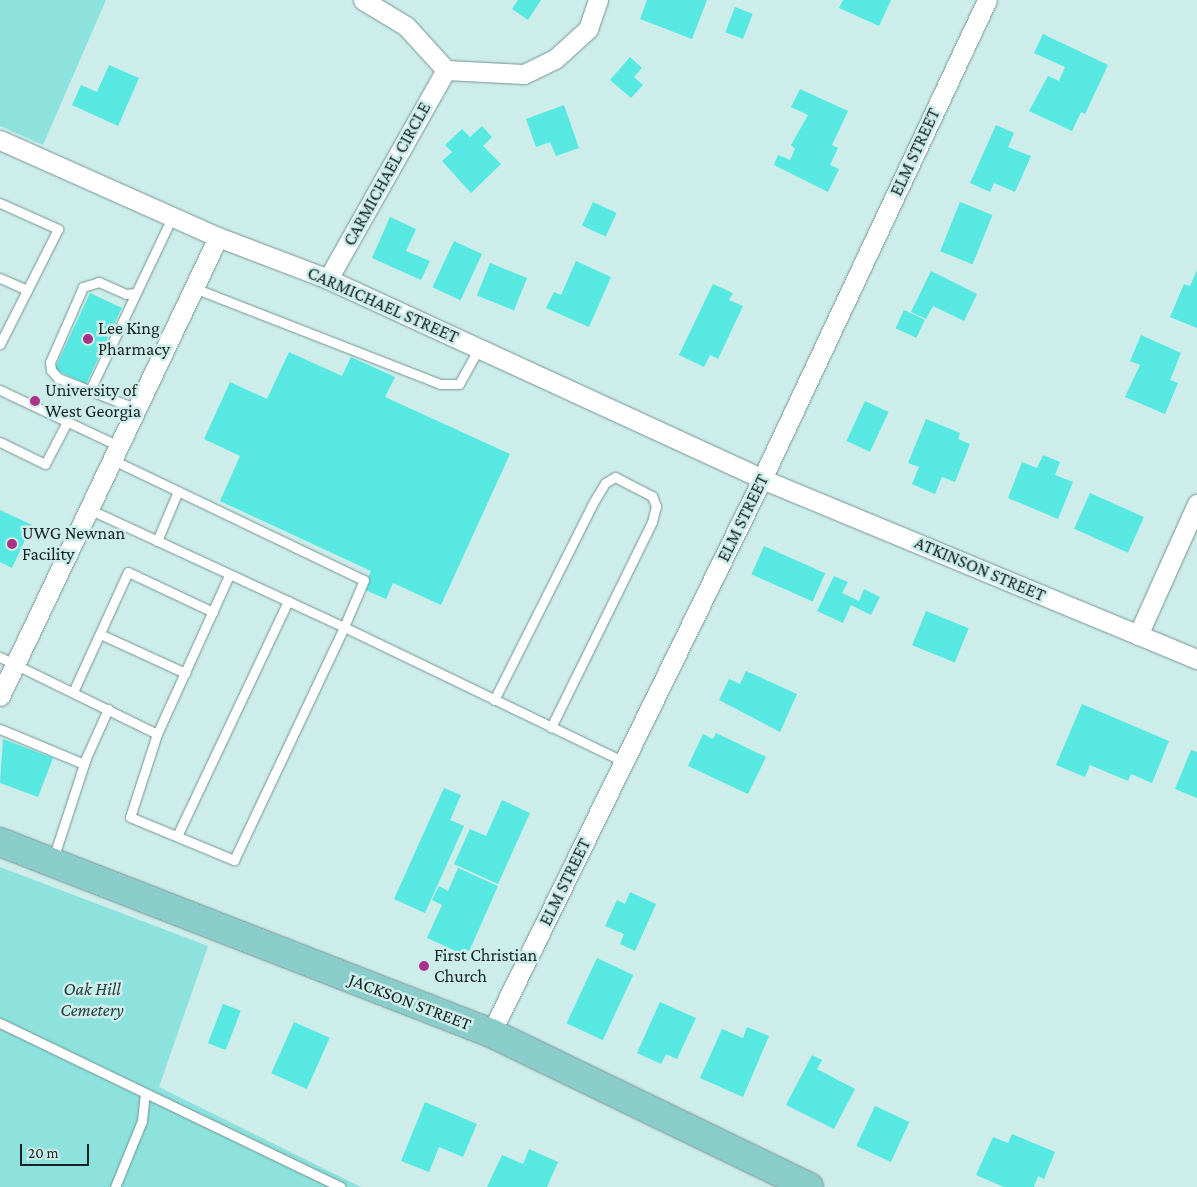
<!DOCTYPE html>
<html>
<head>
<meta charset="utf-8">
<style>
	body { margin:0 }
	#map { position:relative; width:1197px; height:1187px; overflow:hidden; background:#ccedea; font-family:"Crimson Pro",serif }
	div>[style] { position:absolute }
	.green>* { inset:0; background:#8de2dd }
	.building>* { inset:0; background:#56e8e1; transform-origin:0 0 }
	.roads { filter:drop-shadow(0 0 1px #759391) drop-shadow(0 0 1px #759391) }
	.service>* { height:9px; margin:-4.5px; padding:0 4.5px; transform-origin:4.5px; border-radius:4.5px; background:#fff }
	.minor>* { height:19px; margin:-9.5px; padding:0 9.5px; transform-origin:9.5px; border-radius:9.5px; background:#fff }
	.primary>* { height:28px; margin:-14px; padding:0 14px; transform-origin:14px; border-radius:14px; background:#89ccc9 }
	.dots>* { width:14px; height:14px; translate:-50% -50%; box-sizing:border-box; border:2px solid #ccedea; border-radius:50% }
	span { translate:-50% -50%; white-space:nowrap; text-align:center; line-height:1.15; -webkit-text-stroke:5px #ccedea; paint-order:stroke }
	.street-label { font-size:18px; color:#182423 }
	.poi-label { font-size:18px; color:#182423 }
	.left { translate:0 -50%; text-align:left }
	.park-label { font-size:18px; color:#243c3b; font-style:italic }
	.scale { position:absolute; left:20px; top:1144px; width:69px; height:22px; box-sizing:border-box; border:2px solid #182423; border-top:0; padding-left:6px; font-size:15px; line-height:18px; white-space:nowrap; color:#182423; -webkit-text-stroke:4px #ccedea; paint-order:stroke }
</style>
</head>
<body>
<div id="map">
	<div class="green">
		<div style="clip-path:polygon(0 0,106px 0,43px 145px,0 126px)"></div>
		<div style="clip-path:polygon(0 867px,208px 946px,159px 1087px,361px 1187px,0 1187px)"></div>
	</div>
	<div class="building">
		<div style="clip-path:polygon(518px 0,541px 0,528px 20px,512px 9px)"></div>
		<div style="clip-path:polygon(647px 0,707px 0,692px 39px,640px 19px)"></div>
		<div style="clip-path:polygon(843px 0,891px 0,879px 26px,839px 8px)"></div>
		<div style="left:735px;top:7px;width:19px;height:27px;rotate:21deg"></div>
		<div style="clip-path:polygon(1043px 34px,1108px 65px,1085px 114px,1081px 112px,1072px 131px,1029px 111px,1048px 76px,1059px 81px,1065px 67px,1034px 53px)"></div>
		<div style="clip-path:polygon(630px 57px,642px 68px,634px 77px,643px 85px,631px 98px,610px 80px)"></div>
		<div style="clip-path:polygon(109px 65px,139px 78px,118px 126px,72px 105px,81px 85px,97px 92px)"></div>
		<div style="clip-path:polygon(800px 89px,848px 111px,832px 145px,838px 148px,830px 165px,839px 169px,828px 192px,774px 165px,778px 155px,790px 160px,795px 149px,791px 145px,808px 115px,791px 107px)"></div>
		<div style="clip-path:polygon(564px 105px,579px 148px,556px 156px,550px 142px,536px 147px,526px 119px)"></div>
		<div style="clip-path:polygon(996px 125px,1014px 133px,1008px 147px,1031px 156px,1015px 192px,994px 183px,990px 192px,970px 183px)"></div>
		<div style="clip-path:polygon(482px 126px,492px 137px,483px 146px,501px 164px,471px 193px,442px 161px,452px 152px,445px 145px,462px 129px,470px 137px)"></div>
		<div style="left:593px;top:202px;width:26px;height:26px;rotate:25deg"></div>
		<div style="left:960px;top:202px;width:35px;height:53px;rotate:22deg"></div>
		<div style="clip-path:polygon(390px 217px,416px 229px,406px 251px,430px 261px,421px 280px,372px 258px)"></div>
		<div style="left:454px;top:241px;width:31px;height:51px;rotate:25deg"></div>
		<div style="clip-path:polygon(576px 261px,611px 277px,589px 327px,546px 308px,554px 292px,561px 295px)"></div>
		<div style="left:490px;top:263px;width:40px;height:35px;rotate:22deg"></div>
		<div style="clip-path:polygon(1197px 270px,1197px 328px,1170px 317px,1184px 284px,1190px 286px)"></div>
		<div style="clip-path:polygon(931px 271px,977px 294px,964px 321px,933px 306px,926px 319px,911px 312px)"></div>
		<div style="clip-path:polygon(713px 284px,733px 293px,729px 300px,743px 306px,718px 359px,710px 355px,704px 367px,679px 355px)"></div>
		<div style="left:90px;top:293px;width:35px;height:84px;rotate:25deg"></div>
		<div style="left:904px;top:310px;width:23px;height:20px;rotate:25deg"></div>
		<div style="clip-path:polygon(1141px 335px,1181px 353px,1170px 380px,1178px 383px,1165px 414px,1125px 397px,1140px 365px,1130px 361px)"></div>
		<div style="clip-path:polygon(289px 352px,342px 376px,351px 357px,395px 377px,385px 397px,510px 454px,441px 605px,393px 583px,386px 599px,363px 589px,371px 571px,220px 501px,240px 456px,204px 439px,230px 382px,267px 399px)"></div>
		<div style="left:865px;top:401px;width:26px;height:44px;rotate:25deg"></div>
		<div style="clip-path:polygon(926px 419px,960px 433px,958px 439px,970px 444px,955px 482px,942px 477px,935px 494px,912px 484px,919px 467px,908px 463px)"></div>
		<div style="clip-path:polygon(1043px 455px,1060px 462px,1055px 475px,1073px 482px,1058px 519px,1008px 498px,1022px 462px,1037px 468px)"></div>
		<div style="left:1090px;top:493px;width:59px;height:39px;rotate:24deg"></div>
		<div style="clip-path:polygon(0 510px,32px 525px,12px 568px,0 562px)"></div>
		<div style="left:764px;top:546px;width:67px;height:31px;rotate:24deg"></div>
		<div style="clip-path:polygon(834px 576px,848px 582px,842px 593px,859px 601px,864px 589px,880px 597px,871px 615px,851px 605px,843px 623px,817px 611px)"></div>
		<div style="left:926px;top:611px;width:46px;height:37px;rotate:22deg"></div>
		<div style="clip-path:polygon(746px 671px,797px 694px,780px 732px,719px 700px,729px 679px,740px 684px)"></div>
		<div style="clip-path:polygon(1082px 704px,1169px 741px,1152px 783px,1131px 774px,1128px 781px,1090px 765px,1085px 777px,1056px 765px)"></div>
		<div style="clip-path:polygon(716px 733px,766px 757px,748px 794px,688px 766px,703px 734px,713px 739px)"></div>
		<div style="clip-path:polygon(3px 739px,53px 758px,38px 797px,0 783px)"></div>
		<div style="clip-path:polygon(1191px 750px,1197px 752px,1197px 798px,1175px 789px)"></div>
		<div style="clip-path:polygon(444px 788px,461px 795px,450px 820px,464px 826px,425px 913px,394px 899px)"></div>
		<div style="clip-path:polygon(502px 800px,530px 813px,498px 884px,454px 864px,470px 829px,486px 836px)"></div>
		<div style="clip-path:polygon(458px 868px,498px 886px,467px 956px,427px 938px,442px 905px,432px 900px,439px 886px,448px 891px)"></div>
		<div style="clip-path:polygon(630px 892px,656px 904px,635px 951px,620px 944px,624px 934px,605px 926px,617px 900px,625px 904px)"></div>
		<div style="left:597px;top:958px;width:40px;height:72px;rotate:25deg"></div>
		<div style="clip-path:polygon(660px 1002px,696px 1018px,677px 1059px,666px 1054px,661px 1064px,637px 1053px)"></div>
		<div style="left:223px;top:1004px;width:19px;height:42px;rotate:21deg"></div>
		<div style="left:294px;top:1022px;width:39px;height:56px;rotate:24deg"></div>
		<div style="clip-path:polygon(747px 1027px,769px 1036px,743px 1097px,700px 1078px,722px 1029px,743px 1038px)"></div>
		<div style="clip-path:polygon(812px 1055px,822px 1060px,817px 1069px,855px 1089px,834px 1129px,786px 1105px)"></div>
		<div style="clip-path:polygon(425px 1102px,477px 1124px,463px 1157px,439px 1147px,429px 1172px,401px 1161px)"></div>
		<div style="left:875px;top:1106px;width:38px;height:44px;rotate:25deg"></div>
		<div style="clip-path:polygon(1012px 1134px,1055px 1152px,1044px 1179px,1038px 1176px,1034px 1187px,1004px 1187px,976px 1175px,993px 1137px,1008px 1143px)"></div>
		<div style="clip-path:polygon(529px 1149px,558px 1162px,547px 1187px,487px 1187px,502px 1155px,523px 1164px)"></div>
	</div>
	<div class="roads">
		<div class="service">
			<div style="left:0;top:203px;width:64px;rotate:24.1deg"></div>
			<div style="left:58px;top:229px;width:129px;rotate:116.8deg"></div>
			<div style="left:0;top:278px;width:30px;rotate:24deg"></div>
			<div style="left:194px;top:288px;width:264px;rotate:21.3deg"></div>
			<div style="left:440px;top:384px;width:19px"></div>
			<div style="left:459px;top:384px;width:41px;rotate:-60.9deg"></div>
			<div style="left:135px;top:293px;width:9px;rotate:174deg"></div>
			<div style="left:126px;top:294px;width:30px;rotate:-156deg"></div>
			<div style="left:99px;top:282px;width:17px;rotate:163deg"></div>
			<div style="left:83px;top:287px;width:82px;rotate:113.7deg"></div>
			<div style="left:50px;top:362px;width:8px;rotate:83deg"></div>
			<div style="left:51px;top:370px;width:11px;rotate:49deg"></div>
			<div style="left:58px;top:378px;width:85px;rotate:21.4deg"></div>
			<div style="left:0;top:390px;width:132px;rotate:25.2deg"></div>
			<div style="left:90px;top:390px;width:191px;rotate:-64.6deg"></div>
			<div style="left:0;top:442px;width:50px;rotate:26.1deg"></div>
			<div style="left:45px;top:464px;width:47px;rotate:-62.4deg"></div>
			<div style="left:113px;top:460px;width:278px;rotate:25.6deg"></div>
			<div style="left:364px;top:580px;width:51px;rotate:113.1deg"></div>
			<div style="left:344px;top:627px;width:311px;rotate:25.7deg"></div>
			<div style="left:157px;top:541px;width:54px;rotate:-67.2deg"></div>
			<div style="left:100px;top:634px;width:94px;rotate:24.6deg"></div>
			<div style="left:0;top:657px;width:175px;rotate:26.1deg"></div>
			<div style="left:157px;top:734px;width:87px;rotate:108deg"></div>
			<div style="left:130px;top:817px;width:113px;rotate:22.5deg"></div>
			<div style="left:234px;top:860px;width:258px;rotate:-64.7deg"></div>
			<div style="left:344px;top:627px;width:281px;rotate:-155.2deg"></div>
			<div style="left:73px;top:692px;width:132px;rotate:-65.4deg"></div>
			<div style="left:128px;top:572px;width:94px;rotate:25.2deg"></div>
			<div style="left:494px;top:700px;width:220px;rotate:-63.3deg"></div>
			<div style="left:593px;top:503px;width:23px;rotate:-59deg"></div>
			<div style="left:605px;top:483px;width:12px;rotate:-31deg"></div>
			<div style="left:615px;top:477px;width:42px;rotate:27.2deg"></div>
			<div style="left:652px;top:496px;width:11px;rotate:68deg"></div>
			<div style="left:656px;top:506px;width:16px;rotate:104deg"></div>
			<div style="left:652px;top:522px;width:229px;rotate:116.2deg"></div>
			<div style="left:0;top:729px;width:91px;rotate:22.6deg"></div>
			<div style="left:157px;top:734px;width:175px;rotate:-65.6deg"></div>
			<div style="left:177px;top:836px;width:260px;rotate:-64.7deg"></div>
			<div style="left:53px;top:859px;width:106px;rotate:-71.9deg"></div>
			<div style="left:86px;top:758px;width:54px;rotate:-65.8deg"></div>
			<div style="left:0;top:1023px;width:378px;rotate:25.7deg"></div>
			<div style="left:115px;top:1187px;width:71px;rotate:-67.8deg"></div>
			<div style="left:142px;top:1121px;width:28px;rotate:-84deg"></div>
		</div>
		<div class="minor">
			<div style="left:363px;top:0;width:50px;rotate:31.2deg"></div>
			<div style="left:406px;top:26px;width:59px;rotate:47.7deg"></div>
			<div style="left:446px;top:70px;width:78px;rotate:2.9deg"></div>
			<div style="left:524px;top:74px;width:34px;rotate:-26deg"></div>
			<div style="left:555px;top:59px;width:45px;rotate:-42.3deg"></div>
			<div style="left:588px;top:29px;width:31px;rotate:-71deg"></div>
			<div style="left:0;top:140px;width:239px;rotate:24deg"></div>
			<div style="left:218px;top:237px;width:118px;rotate:20.9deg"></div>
			<div style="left:328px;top:279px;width:478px;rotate:24.7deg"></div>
			<div style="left:762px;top:479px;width:471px;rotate:22.5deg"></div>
			<div style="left:328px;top:279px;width:240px;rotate:-60.6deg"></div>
			<div style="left:1138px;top:635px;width:144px;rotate:-65.8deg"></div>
			<div style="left:0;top:696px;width:508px;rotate:-64.59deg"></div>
			<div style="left:491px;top:1033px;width:617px;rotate:-63.93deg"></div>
			<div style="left:762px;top:479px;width:529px;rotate:-64.84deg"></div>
		</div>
		<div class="primary">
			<div style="left:0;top:842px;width:527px;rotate:21.26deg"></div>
			<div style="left:491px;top:1033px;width:353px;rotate:25.8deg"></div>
		</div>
	</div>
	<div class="dots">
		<div style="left:88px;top:339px;background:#a93289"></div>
		<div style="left:35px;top:401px;background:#a93289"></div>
		<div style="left:12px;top:544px;background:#a93289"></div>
		<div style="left:424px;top:966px;background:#a93289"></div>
	</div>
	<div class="street-label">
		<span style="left:915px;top:152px;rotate:-65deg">ELM STREET</span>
		<span style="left:387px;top:174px;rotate:-61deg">CARMICHAEL CIRCLE</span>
		<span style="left:383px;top:305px;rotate:24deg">CARMICHAEL STREET</span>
		<span style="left:743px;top:518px;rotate:-64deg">ELM STREET</span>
		<span style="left:980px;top:569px;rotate:23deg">ATKINSON STREET</span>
		<span style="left:565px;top:882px;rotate:-64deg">ELM STREET</span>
		<span style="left:410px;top:1002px;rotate:21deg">JACKSON STREET</span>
	</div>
	<div class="poi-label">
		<span class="left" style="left:98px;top:339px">Lee King<br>Pharmacy</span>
		<span class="left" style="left:45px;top:401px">University of<br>West Georgia</span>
		<span class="left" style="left:22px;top:544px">UWG Newnan<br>Facility</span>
		<span class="left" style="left:434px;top:966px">First Christian<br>Church</span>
	</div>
	<div class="park-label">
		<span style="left:92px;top:1000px">Oak Hill<br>Cemetery</span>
	</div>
	<div class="scale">20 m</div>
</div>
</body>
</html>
